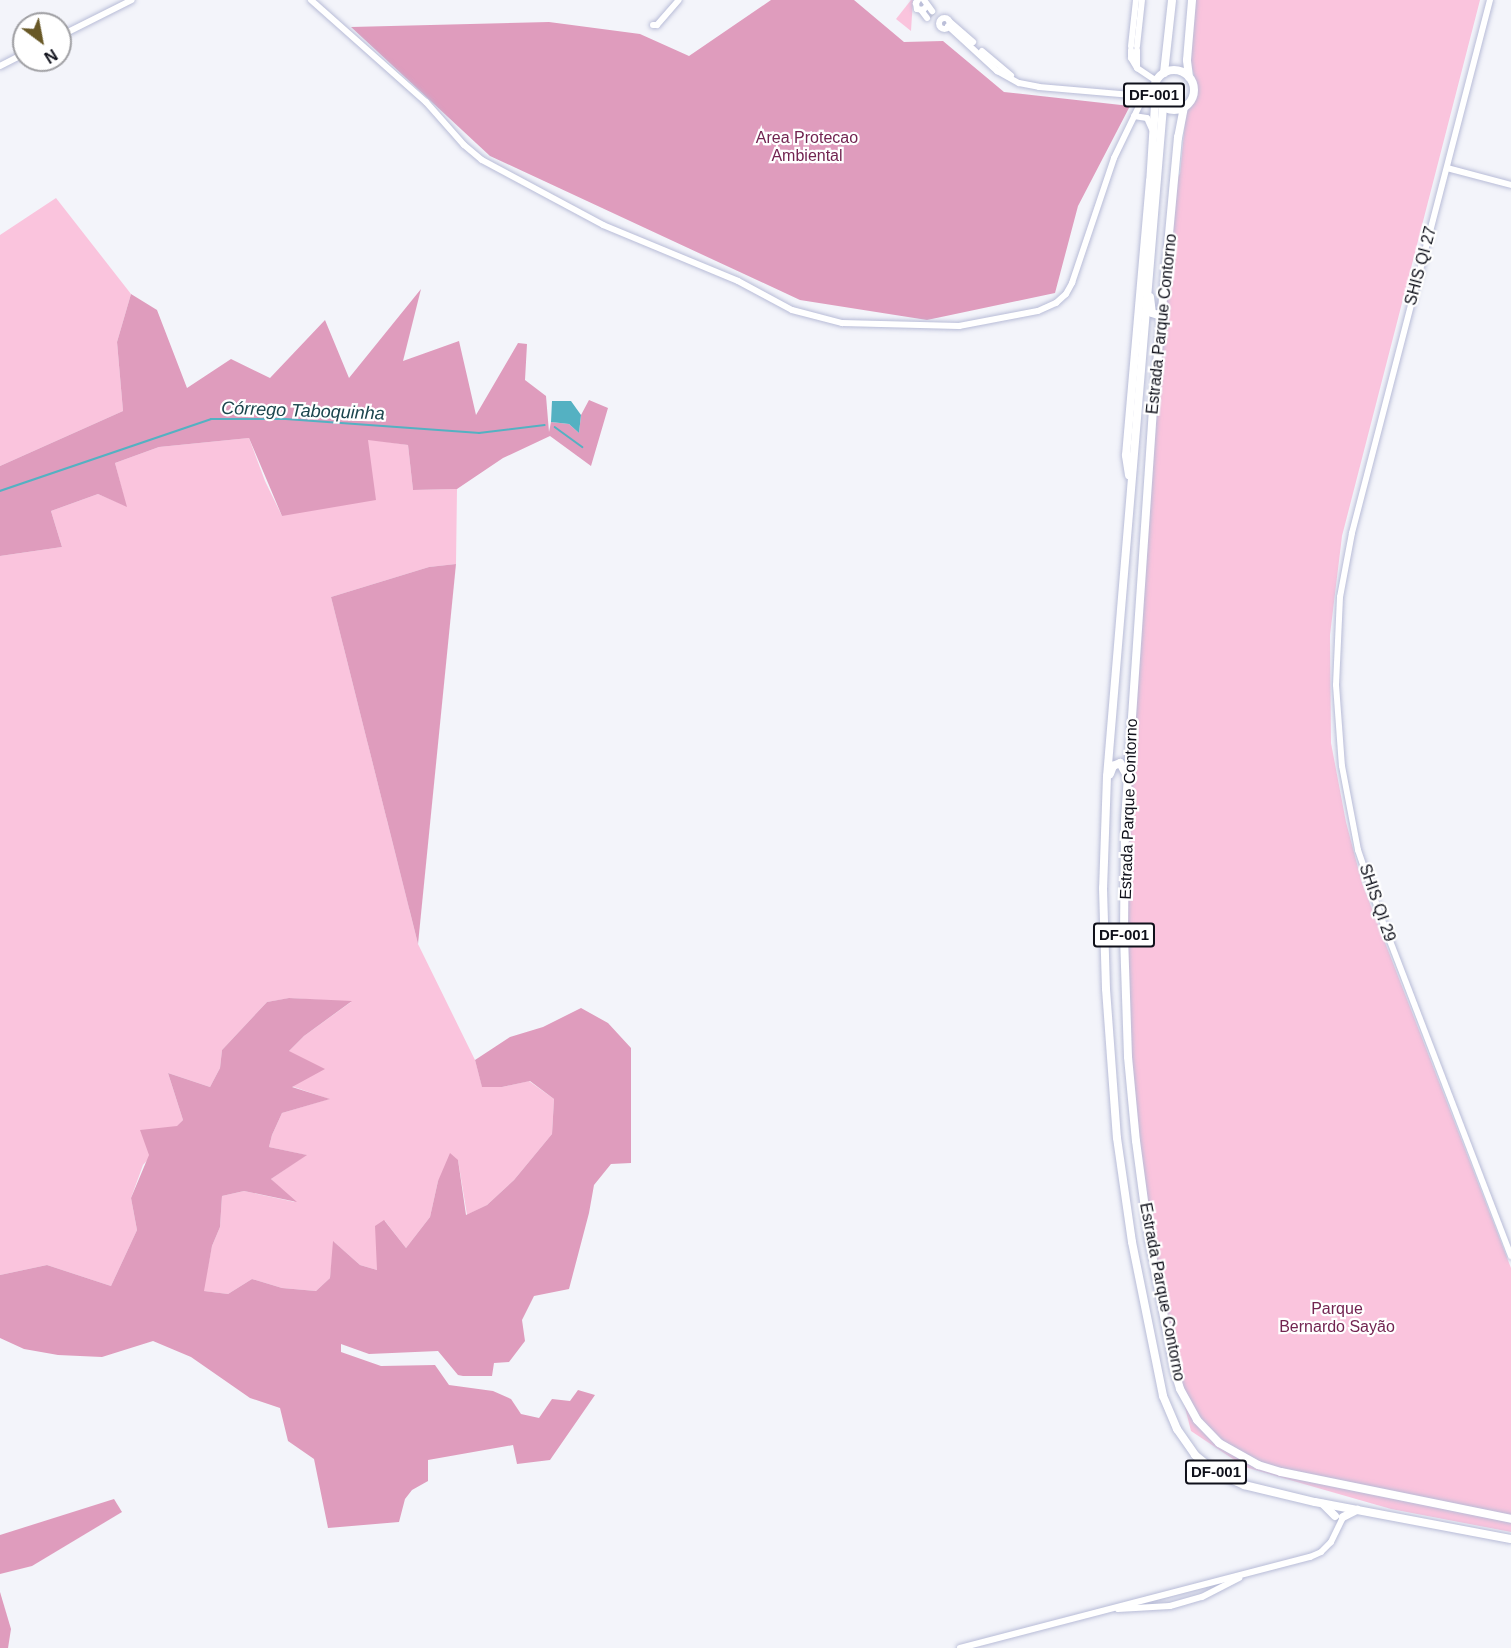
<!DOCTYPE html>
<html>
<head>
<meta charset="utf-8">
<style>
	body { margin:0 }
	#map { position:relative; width:1511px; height:1648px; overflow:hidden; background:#f3f4fa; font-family:Arial,sans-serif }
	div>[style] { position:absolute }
	.green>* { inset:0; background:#fac4dd }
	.forest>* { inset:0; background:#df9cbd }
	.water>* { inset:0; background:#54b1c2 }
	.stream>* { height:1.5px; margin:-0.75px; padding:0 0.75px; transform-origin:0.75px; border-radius:0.75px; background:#54b1c2 }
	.minor-tunnel>* { height:6px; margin-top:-3px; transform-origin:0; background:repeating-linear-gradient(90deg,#d1d2d8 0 6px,transparent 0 9px) }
	.roads { filter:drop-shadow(0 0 2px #b8bcd7) drop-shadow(0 0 2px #b8bcd7) }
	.minor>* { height:6px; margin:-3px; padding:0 3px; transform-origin:3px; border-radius:3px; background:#fff }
	.minor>.ring { margin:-3px; padding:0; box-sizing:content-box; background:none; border:6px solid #fff; border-radius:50% }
	.major>* { height:8px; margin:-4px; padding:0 4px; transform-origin:4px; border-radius:4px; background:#fff }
	.major>.ring { margin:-4px; padding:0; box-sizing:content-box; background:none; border:8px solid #fff; border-radius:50% }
	span { translate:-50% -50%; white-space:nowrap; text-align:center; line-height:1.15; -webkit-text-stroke:4.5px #fff; paint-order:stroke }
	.shield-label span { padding:2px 4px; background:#fff; border:2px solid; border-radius:4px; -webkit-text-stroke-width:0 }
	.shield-label { font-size:15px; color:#0f101a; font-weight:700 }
	.park-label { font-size:16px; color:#722451 }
	.street-label { font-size:16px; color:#0f101a }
	.water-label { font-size:18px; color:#1b454d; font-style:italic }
	.north { position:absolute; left:12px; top:12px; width:60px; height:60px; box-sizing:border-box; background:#fff; border:2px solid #9f9fa3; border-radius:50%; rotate:148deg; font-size:16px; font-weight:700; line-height:24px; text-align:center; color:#0f101a }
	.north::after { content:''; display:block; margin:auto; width:21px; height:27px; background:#685826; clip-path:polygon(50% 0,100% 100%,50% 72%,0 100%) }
</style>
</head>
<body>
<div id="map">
	<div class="green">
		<div style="clip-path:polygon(911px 0,913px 0,911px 31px,896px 19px)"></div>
		<div style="clip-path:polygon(1195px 0,1480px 0,1342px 536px,1330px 635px,1331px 743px,1346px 822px,1362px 883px,1511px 1268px,1511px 1532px,1391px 1509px,1245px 1467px,1191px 1431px,1181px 1392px,1139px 1170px,1123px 978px,1125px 820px,1175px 180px,1180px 174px,1186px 112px,1196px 98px,1197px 86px,1189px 57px)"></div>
		<div style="clip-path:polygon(56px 198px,131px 294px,117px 342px,123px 411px,0 466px,0 235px)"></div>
		<div style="clip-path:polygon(249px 438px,265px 481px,282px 516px,368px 439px,408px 445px,413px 490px,457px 489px,456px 564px,429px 567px,331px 597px,418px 944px,475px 1060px,482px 1086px,502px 1087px,529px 1081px,554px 1099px,552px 1134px,514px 1180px,487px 1205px,467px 1215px,458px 1160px,438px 1181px,430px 1217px,406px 1248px,385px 1221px,377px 1270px,360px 1265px,334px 1242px,330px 1278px,316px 1291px,282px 1288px,252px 1279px,228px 1294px,203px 1291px,212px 1246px,220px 1227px,222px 1196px,244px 1191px,295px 1202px,271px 1179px,306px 1155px,269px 1147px,272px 1135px,282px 1113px,329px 1099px,291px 1086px,289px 1051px,304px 1036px,351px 1002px,290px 998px,267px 1002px,222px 1050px,220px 1068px,210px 1087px,168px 1073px,183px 1120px,143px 1165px,131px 1198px,137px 1230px,111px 1286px,47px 1265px,0 1275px,0 556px,62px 547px,51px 511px,98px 494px,126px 506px,115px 463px,159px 447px)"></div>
	</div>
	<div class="forest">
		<div style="clip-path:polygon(771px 0,854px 0,904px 42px,943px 41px,1004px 92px,1130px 106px,1078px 206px,1055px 293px,927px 320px,800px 300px,490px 156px,351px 27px,549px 22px,640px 34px,689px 56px)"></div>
		<div style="clip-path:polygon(421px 289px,403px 361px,459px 341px,476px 415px,518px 343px,527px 344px,525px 380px,546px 396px,549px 432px,551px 422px,569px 424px,579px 433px,581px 415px,589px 400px,608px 408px,591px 466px,550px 436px,503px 458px,457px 489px,413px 490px,408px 445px,368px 440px,376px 500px,282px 516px,249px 438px,159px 447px,115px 463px,127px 507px,98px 494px,51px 511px,62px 547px,0 556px,0 466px,123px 411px,117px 342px,131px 294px,157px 310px,187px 388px,231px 359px,270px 378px,325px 320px,349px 378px)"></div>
		<div style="clip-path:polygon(456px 564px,418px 944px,331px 597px,429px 567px)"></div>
		<div style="clip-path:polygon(289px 998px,352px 1001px,304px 1036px,289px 1051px,325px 1069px,292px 1087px,330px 1099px,282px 1113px,272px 1135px,269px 1147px,307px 1155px,271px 1179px,297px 1202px,244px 1191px,222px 1196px,220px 1227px,212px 1246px,204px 1291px,228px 1294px,252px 1279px,282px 1288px,316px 1291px,330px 1278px,333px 1241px,360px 1265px,377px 1270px,375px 1226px,384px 1220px,406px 1248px,430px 1217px,438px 1181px,450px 1153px,458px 1160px,466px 1215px,487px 1205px,514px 1180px,552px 1134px,554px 1099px,530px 1081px,502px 1087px,482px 1087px,475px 1060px,510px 1037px,543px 1027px,581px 1008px,608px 1023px,631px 1048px,631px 1163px,611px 1164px,594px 1185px,589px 1213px,569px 1289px,534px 1296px,522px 1320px,525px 1341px,509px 1362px,494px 1363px,492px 1376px,463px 1376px,458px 1375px,438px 1351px,369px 1354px,341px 1344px,341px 1352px,381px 1366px,435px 1365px,449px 1385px,493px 1391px,511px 1399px,521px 1414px,539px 1418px,552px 1399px,570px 1401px,578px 1390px,595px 1395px,550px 1460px,517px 1464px,513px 1445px,428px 1460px,428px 1481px,412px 1490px,405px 1499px,399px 1522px,328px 1528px,314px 1459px,288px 1441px,280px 1408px,250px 1398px,191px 1357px,153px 1341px,102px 1357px,58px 1355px,24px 1349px,0 1338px,0 1275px,47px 1265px,111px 1286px,137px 1230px,131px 1198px,149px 1155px,140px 1130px,177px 1126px,183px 1120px,168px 1073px,210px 1087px,220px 1068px,222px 1050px,267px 1002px)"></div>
		<div style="clip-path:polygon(114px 1499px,122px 1512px,32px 1566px,0 1574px,0 1535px)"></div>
		<div style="clip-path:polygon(0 1592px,11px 1629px,8px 1648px,0 1648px)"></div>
	</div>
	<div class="water">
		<div style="clip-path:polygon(552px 401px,571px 401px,581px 415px,579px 433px,569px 424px,551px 422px)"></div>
	</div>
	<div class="stream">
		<div style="left:555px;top:427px;width:34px;rotate:36deg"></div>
		<div style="left:0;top:491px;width:223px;rotate:-18.8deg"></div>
		<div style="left:211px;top:419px;width:75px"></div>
		<div style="left:286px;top:419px;width:194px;rotate:4.1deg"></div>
		<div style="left:479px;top:433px;width:66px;rotate:-6.9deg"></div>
	</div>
	<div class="minor-tunnel">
		<div style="left:930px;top:13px;width:4px;rotate:45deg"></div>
	</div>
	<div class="roads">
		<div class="minor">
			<div style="left:311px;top:0;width:154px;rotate:41.6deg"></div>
			<div style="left:426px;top:102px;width:57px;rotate:48.5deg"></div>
			<div style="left:464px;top:145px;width:23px;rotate:40deg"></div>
			<div style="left:482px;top:160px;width:137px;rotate:28.2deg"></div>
			<div style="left:603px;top:225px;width:146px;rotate:22.5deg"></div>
			<div style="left:738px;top:281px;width:61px;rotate:28.2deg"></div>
			<div style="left:792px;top:310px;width:52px;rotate:14.6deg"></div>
			<div style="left:842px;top:323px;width:117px;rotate:1.5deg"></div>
			<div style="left:959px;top:326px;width:80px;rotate:-10.8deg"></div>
			<div style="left:1038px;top:311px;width:20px;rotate:-24deg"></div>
			<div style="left:1056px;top:303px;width:13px;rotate:-42deg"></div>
			<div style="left:1066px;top:294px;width:13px;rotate:-61deg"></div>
			<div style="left:1072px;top:283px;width:132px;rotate:-71.4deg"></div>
			<div style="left:1114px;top:158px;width:69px;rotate:-64.2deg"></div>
			<div style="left:918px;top:0;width:4px;rotate:124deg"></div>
			<div style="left:916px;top:3px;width:6px;rotate:81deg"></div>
			<div style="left:917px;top:9px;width:6px;rotate:9deg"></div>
			<div style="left:923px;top:10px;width:4px;rotate:-45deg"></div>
			<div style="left:924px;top:0;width:14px;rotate:54deg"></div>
			<div style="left:1490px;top:0;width:551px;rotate:104.52deg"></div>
			<div style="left:1352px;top:533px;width:65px;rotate:100.6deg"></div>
			<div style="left:1340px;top:597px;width:88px;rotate:92.6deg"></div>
			<div style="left:1336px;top:685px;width:81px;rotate:85.8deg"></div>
			<div style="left:1342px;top:766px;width:86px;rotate:79.2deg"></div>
			<div style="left:1358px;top:850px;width:74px;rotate:71.1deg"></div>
			<div style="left:1382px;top:920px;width:360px;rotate:69deg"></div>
			<div style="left:921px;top:10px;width:10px;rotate:53deg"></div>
			<div class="ring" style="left:938.5px;top:17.5px;width:5px;height:5px"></div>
			<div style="left:949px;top:21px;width:32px;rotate:41deg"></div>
			<div style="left:653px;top:25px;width:4px"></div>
			<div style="left:657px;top:25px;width:33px;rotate:-49deg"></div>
			<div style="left:948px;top:26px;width:67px;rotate:42.6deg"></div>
			<div style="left:997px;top:71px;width:25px;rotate:29deg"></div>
			<div style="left:1019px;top:83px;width:20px;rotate:11deg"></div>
			<div style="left:1039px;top:87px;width:116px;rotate:4.9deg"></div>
			<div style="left:60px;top:36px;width:80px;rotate:-26.6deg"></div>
			<div style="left:1131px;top:46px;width:46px;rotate:-83.8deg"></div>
			<div style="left:1137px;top:46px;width:46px;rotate:-83.8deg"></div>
			<div style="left:1131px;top:50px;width:8px;rotate:90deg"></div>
			<div style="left:1131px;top:58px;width:12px;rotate:59deg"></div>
			<div style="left:1137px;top:68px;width:23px;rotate:34deg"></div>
			<div style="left:982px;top:51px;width:38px;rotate:40deg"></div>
			<div style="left:0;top:66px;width:27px;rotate:-27deg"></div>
			<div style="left:1137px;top:67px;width:17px;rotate:-90deg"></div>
			<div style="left:1134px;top:116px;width:13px;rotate:9deg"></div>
			<div style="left:1147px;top:118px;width:12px;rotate:66deg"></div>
			<div style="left:1447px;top:168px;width:66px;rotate:14.9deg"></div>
			<div style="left:1118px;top:1609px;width:52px;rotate:-3.3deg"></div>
			<div style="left:1170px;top:1606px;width:33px;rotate:-16deg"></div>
			<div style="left:1202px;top:1597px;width:42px;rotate:-27.2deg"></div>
			<div style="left:960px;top:1648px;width:362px;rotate:-14.6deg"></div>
			<div style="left:1310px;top:1557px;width:12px;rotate:-24deg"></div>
			<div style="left:1321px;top:1552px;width:14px;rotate:-45deg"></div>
			<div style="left:1331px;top:1542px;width:28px;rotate:-64deg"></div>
		</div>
		<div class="major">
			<div class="ring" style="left:1154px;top:70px;width:32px;height:32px"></div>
			<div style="left:1164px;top:73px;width:73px;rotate:-83.7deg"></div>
			<div style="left:1189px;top:77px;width:17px;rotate:-97deg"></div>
			<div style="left:1187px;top:60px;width:60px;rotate:-85.2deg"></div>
			<div style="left:1148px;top:97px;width:11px;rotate:49deg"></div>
			<div style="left:1155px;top:105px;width:80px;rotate:93.6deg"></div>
			<div style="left:1163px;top:107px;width:671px;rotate:94.78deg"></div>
			<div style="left:1107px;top:776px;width:112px;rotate:92deg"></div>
			<div style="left:1103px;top:888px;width:101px;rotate:88.3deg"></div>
			<div style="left:1106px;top:989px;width:149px;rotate:85.8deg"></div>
			<div style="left:1117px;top:1138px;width:105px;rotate:81.8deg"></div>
			<div style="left:1132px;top:1242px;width:157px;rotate:78.6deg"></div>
			<div style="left:1163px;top:1396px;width:36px;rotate:67deg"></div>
			<div style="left:1177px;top:1429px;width:32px;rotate:55deg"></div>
			<div style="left:1195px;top:1455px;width:28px;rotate:39deg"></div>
			<div style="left:1217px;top:1473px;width:30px;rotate:24deg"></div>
			<div style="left:1244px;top:1485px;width:73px;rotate:13.5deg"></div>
			<div style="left:1315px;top:1502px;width:199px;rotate:10.7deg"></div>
			<div style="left:1184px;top:107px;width:31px;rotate:101deg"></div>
			<div style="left:1178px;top:137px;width:273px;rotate:95.3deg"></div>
			<div style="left:1153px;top:409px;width:412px;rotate:93.9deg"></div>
			<div style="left:1125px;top:820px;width:116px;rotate:90.5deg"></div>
			<div style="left:1124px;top:936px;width:121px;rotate:88.1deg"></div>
			<div style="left:1128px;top:1057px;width:84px;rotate:84.6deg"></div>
			<div style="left:1136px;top:1141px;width:99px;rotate:82.4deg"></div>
			<div style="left:1149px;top:1239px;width:132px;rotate:79.1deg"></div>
			<div style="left:1174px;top:1369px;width:21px;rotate:73deg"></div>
			<div style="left:1180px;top:1389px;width:35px;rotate:61deg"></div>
			<div style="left:1197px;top:1420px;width:32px;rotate:46deg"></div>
			<div style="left:1219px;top:1443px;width:45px;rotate:29.4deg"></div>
			<div style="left:1258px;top:1465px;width:24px;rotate:17deg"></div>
			<div style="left:1281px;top:1472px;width:235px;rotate:11.5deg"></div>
			<div style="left:1150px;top:297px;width:16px;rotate:83deg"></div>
			<div style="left:1152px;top:313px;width:6px;rotate:18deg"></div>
			<div style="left:1158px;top:315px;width:7px;rotate:-45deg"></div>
			<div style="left:1129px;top:475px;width:20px;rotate:-99deg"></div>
			<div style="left:1126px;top:455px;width:275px;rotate:-85deg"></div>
			<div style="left:1110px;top:774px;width:9px;rotate:-69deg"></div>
			<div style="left:1113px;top:766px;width:8px;rotate:-23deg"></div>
			<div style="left:1120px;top:763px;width:13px;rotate:61deg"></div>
			<div style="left:1323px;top:1504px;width:17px;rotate:45deg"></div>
			<div style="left:1343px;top:1517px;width:16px;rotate:-27deg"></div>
		</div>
	</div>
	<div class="shield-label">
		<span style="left:1154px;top:95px">DF-001</span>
		<span style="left:1124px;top:935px">DF-001</span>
		<span style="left:1216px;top:1472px">DF-001</span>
	</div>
	<div class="park-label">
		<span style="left:807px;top:147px">Area Protecao<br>Ambiental</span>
		<span style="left:1337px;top:1318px">Parque<br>Bernardo Sayão</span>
	</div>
	<div class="street-label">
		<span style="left:1421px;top:266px;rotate:-75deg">SHIS QI 27</span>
		<span style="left:1162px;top:324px;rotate:-84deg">Estrada Parque Contorno</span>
		<span style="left:1129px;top:809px;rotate:-88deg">Estrada Parque Contorno</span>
		<span style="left:1377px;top:903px;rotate:71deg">SHIS QI 29</span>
		<span style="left:1162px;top:1292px;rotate:79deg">Estrada Parque Contorno</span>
	</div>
	<div class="water-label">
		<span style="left:303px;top:411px;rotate:2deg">Córrego Taboquinha</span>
	</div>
	<div class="north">N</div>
</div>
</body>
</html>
